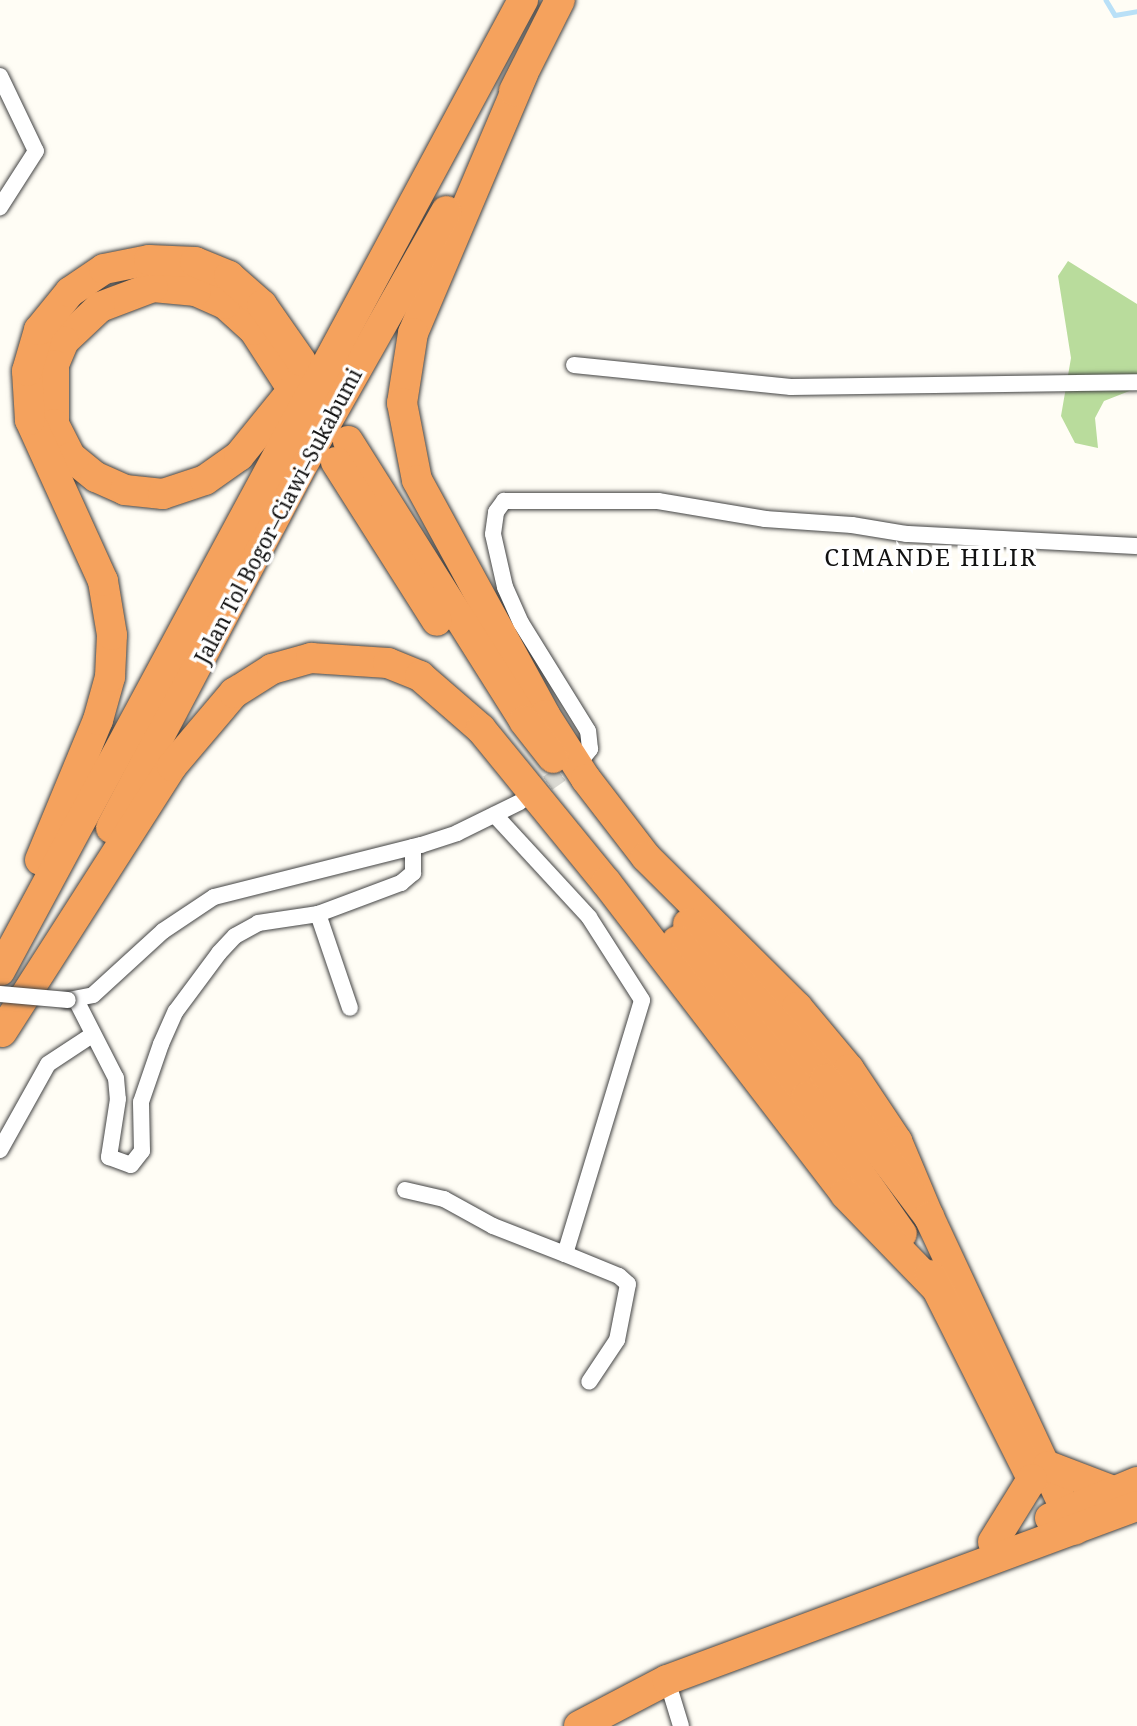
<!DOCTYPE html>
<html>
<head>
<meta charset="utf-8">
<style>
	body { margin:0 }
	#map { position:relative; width:1137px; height:1726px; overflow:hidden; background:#fffdf5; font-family:"Noto Serif",serif }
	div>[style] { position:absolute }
	.forest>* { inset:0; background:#b9dc9c }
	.stream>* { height:4.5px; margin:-2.25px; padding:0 2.25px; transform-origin:2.25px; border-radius:2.25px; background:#b9e0f7 }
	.street-tunnel>* { height:16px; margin-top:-8px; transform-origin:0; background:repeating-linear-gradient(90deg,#dbdad3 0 16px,transparent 0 24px) }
	.roads { filter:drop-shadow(0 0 2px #444) drop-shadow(0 0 2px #444) }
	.street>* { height:16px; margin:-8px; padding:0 8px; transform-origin:8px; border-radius:8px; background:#fff }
	.highway>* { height:30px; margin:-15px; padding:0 15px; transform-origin:15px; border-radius:15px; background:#f5a25d }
	.bridges { filter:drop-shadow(0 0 2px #444) drop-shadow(0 0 2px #444) }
	.street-bridge>* { height:16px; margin:-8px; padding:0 8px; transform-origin:8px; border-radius:8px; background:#fff }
	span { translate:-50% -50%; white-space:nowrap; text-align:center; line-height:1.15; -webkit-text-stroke:7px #fff; paint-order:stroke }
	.street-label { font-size:21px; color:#111 }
	.quarter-label { font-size:24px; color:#111; letter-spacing:2px }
</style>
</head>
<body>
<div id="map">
	<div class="forest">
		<div style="clip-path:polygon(1068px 261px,1137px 304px,1137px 388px,1104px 401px,1095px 418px,1098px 448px,1075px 443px,1061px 416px,1071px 358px,1058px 276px)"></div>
	</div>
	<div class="stream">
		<div style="left:1106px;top:0;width:17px;rotate:59deg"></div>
		<div style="left:1115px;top:15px;width:22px;rotate:-10deg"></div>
	</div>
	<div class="street-tunnel">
		<div style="left:528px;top:797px;width:65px;rotate:-34.9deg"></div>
	</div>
	<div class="roads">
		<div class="street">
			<div style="left:0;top:76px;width:83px;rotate:64.4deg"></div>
			<div style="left:36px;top:151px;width:67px;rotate:122.7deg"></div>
			<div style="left:574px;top:365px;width:218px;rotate:5.8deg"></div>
			<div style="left:791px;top:387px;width:346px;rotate:-0.8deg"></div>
			<div style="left:582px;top:759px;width:13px;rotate:-51deg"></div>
			<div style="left:590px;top:749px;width:18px;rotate:-96deg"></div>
			<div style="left:588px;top:731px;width:127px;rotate:-121.8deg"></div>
			<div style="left:521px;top:623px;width:39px;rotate:-114deg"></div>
			<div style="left:505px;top:587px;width:54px;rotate:-102.8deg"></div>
			<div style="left:493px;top:534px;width:22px;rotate:-82deg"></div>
			<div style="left:496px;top:512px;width:14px;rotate:-54deg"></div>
			<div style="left:504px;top:501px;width:154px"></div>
			<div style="left:658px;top:501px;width:109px;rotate:9.5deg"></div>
			<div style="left:765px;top:519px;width:87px;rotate:3.9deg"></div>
			<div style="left:852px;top:525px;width:56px;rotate:9.3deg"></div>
			<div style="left:907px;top:534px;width:230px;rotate:3deg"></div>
			<div style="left:318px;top:914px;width:99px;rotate:71.2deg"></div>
			<div style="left:68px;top:1000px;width:25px;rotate:-11deg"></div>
			<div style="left:93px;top:995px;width:95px;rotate:-42.4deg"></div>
			<div style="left:163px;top:931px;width:61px;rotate:-33.7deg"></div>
			<div style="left:214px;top:897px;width:213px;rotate:-14.1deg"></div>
			<div style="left:421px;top:845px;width:38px;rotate:-18deg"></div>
			<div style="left:457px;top:833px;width:70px;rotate:-26.2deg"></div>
			<div style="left:76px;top:1000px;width:88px;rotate:62.9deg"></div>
			<div style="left:116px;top:1078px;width:21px;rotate:85deg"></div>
			<div style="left:118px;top:1099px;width:59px;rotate:98.8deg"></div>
			<div style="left:109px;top:1157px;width:23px;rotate:20deg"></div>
			<div style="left:131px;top:1165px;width:18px;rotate:-52deg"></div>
			<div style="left:142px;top:1151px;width:49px;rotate:-91.2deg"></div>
			<div style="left:141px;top:1102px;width:61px;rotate:-71deg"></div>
			<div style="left:161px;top:1044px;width:36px;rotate:-66deg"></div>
			<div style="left:176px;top:1011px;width:72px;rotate:-53.4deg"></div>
			<div style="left:219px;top:953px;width:23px;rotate:-47deg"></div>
			<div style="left:235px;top:936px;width:26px;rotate:-29deg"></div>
			<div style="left:258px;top:923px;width:61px;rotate:-8.5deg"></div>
			<div style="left:318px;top:914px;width:89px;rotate:-20.5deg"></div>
			<div style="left:401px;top:883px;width:16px;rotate:-40deg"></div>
			<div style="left:413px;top:873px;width:26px;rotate:-90deg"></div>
			<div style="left:0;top:1150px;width:98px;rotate:-60.8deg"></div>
			<div style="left:48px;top:1064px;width:53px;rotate:-33.4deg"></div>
			<div style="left:405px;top:1190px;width:40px;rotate:13deg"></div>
			<div style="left:444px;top:1199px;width:56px;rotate:28.9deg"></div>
			<div style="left:493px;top:1226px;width:77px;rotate:21.3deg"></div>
			<div style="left:565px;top:1254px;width:265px;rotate:-73.1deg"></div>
			<div style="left:642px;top:1000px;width:98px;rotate:-122.6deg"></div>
			<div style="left:589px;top:917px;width:139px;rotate:-132.7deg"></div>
			<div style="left:565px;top:1254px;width:58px;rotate:22.2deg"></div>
			<div style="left:619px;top:1276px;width:12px;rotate:42deg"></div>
			<div style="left:628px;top:1284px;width:57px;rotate:101.1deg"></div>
			<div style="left:617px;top:1340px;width:50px;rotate:123.7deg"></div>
			<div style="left:667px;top:1680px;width:48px;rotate:73.1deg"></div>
		</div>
		<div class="highway">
			<div style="left:523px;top:74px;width:281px;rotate:113deg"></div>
			<div style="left:413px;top:333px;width:71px;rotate:98.9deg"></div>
			<div style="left:402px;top:403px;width:78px;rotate:79deg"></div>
			<div style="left:417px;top:480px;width:268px;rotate:61.4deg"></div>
			<div style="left:545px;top:715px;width:76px;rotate:57.4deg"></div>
			<div style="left:586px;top:779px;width:98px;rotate:52.4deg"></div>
			<div style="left:646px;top:857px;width:213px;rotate:44.8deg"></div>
			<div style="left:797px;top:1007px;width:81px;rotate:50deg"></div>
			<div style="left:849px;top:1069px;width:87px;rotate:56.3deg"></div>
			<div style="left:897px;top:1141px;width:82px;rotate:67.2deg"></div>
			<div style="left:514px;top:91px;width:102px;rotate:-63.2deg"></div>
			<div style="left:287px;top:381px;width:61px;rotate:-122.9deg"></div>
			<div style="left:254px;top:330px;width:39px;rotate:-138deg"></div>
			<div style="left:225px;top:304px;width:32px;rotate:-156deg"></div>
			<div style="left:196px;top:291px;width:43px;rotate:-174.7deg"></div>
			<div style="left:153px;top:287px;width:57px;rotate:159.3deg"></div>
			<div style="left:100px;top:307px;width:50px;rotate:136.6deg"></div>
			<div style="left:64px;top:341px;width:26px;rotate:113deg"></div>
			<div style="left:54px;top:365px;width:59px;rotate:90deg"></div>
			<div style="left:54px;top:424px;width:37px;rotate:63deg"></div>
			<div style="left:71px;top:457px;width:32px;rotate:39deg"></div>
			<div style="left:96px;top:477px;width:32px;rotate:24deg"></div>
			<div style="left:125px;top:490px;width:38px;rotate:6deg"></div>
			<div style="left:163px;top:494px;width:44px;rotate:-18.4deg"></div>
			<div style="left:205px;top:480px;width:42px;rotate:-35.2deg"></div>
			<div style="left:239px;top:456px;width:97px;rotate:-50.9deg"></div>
			<div style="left:348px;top:441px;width:331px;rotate:57.8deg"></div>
			<div style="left:524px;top:721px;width:47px;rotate:51.9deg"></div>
			<div style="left:336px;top:462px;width:188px;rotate:57.6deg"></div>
			<div style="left:111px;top:828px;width:401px;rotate:-62.2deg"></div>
			<div style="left:298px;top:473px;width:301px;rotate:-60.5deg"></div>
			<div style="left:40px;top:860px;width:152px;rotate:-67.5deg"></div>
			<div style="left:98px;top:720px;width:45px;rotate:-74.4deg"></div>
			<div style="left:110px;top:677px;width:42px;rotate:-87.3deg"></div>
			<div style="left:112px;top:635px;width:55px;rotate:-99.5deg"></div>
			<div style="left:103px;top:581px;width:177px;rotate:-114.4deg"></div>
			<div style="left:30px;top:420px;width:49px;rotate:-93.5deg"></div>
			<div style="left:27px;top:371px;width:43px;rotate:-73.7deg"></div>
			<div style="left:39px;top:330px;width:49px;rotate:-50.8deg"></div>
			<div style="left:70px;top:292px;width:41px;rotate:-34.1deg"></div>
			<div style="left:104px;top:269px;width:46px;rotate:-11.3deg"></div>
			<div style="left:149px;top:260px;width:46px;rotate:2.5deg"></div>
			<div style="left:195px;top:262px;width:37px;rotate:22deg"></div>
			<div style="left:229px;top:276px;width:44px;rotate:41.3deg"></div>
			<div style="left:262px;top:305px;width:68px;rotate:55.1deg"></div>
			<div style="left:688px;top:924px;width:207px;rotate:48.5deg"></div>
			<div style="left:825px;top:1079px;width:173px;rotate:53deg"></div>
			<div style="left:929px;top:1217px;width:345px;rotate:65deg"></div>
			<div style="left:677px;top:941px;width:202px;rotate:50.4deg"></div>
			<div style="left:806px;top:1097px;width:167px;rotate:55deg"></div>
			<div style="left:0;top:971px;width:1103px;rotate:-61.69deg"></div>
			<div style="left:2px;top:1032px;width:316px;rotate:-57.4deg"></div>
			<div style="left:172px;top:766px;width:96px;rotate:-49.7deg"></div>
			<div style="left:234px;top:693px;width:45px;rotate:-32.3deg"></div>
			<div style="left:272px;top:669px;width:41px;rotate:-15.8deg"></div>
			<div style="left:311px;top:658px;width:77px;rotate:3.7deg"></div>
			<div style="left:388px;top:663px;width:35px;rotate:22deg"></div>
			<div style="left:420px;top:676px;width:81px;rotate:41deg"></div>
			<div style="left:481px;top:729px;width:198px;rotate:50.8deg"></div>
			<div style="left:606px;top:882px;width:393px;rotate:52.5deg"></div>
			<div style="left:845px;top:1194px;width:138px;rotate:45.9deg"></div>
			<div style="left:930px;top:1275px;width:230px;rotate:63.4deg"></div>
			<div style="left:1048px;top:1466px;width:70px;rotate:21deg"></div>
			<div style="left:1050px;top:1518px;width:94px;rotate:-22.5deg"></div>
			<div style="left:993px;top:1542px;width:74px;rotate:-58.2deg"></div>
			<div style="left:579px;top:1726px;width:99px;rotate:-27.6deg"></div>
			<div style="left:667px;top:1680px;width:501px;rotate:-20.32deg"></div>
		</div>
	</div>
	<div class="bridges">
		<div class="street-bridge">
			<div style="left:0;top:994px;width:68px;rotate:5deg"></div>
		</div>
	</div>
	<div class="street-label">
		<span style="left:278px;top:516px;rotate:-62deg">Jalan Tol Bogor–Ciawi–Sukabumi</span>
	</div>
	<div class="quarter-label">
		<span style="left:931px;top:557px">CIMANDE HILIR</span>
	</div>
</div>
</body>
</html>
